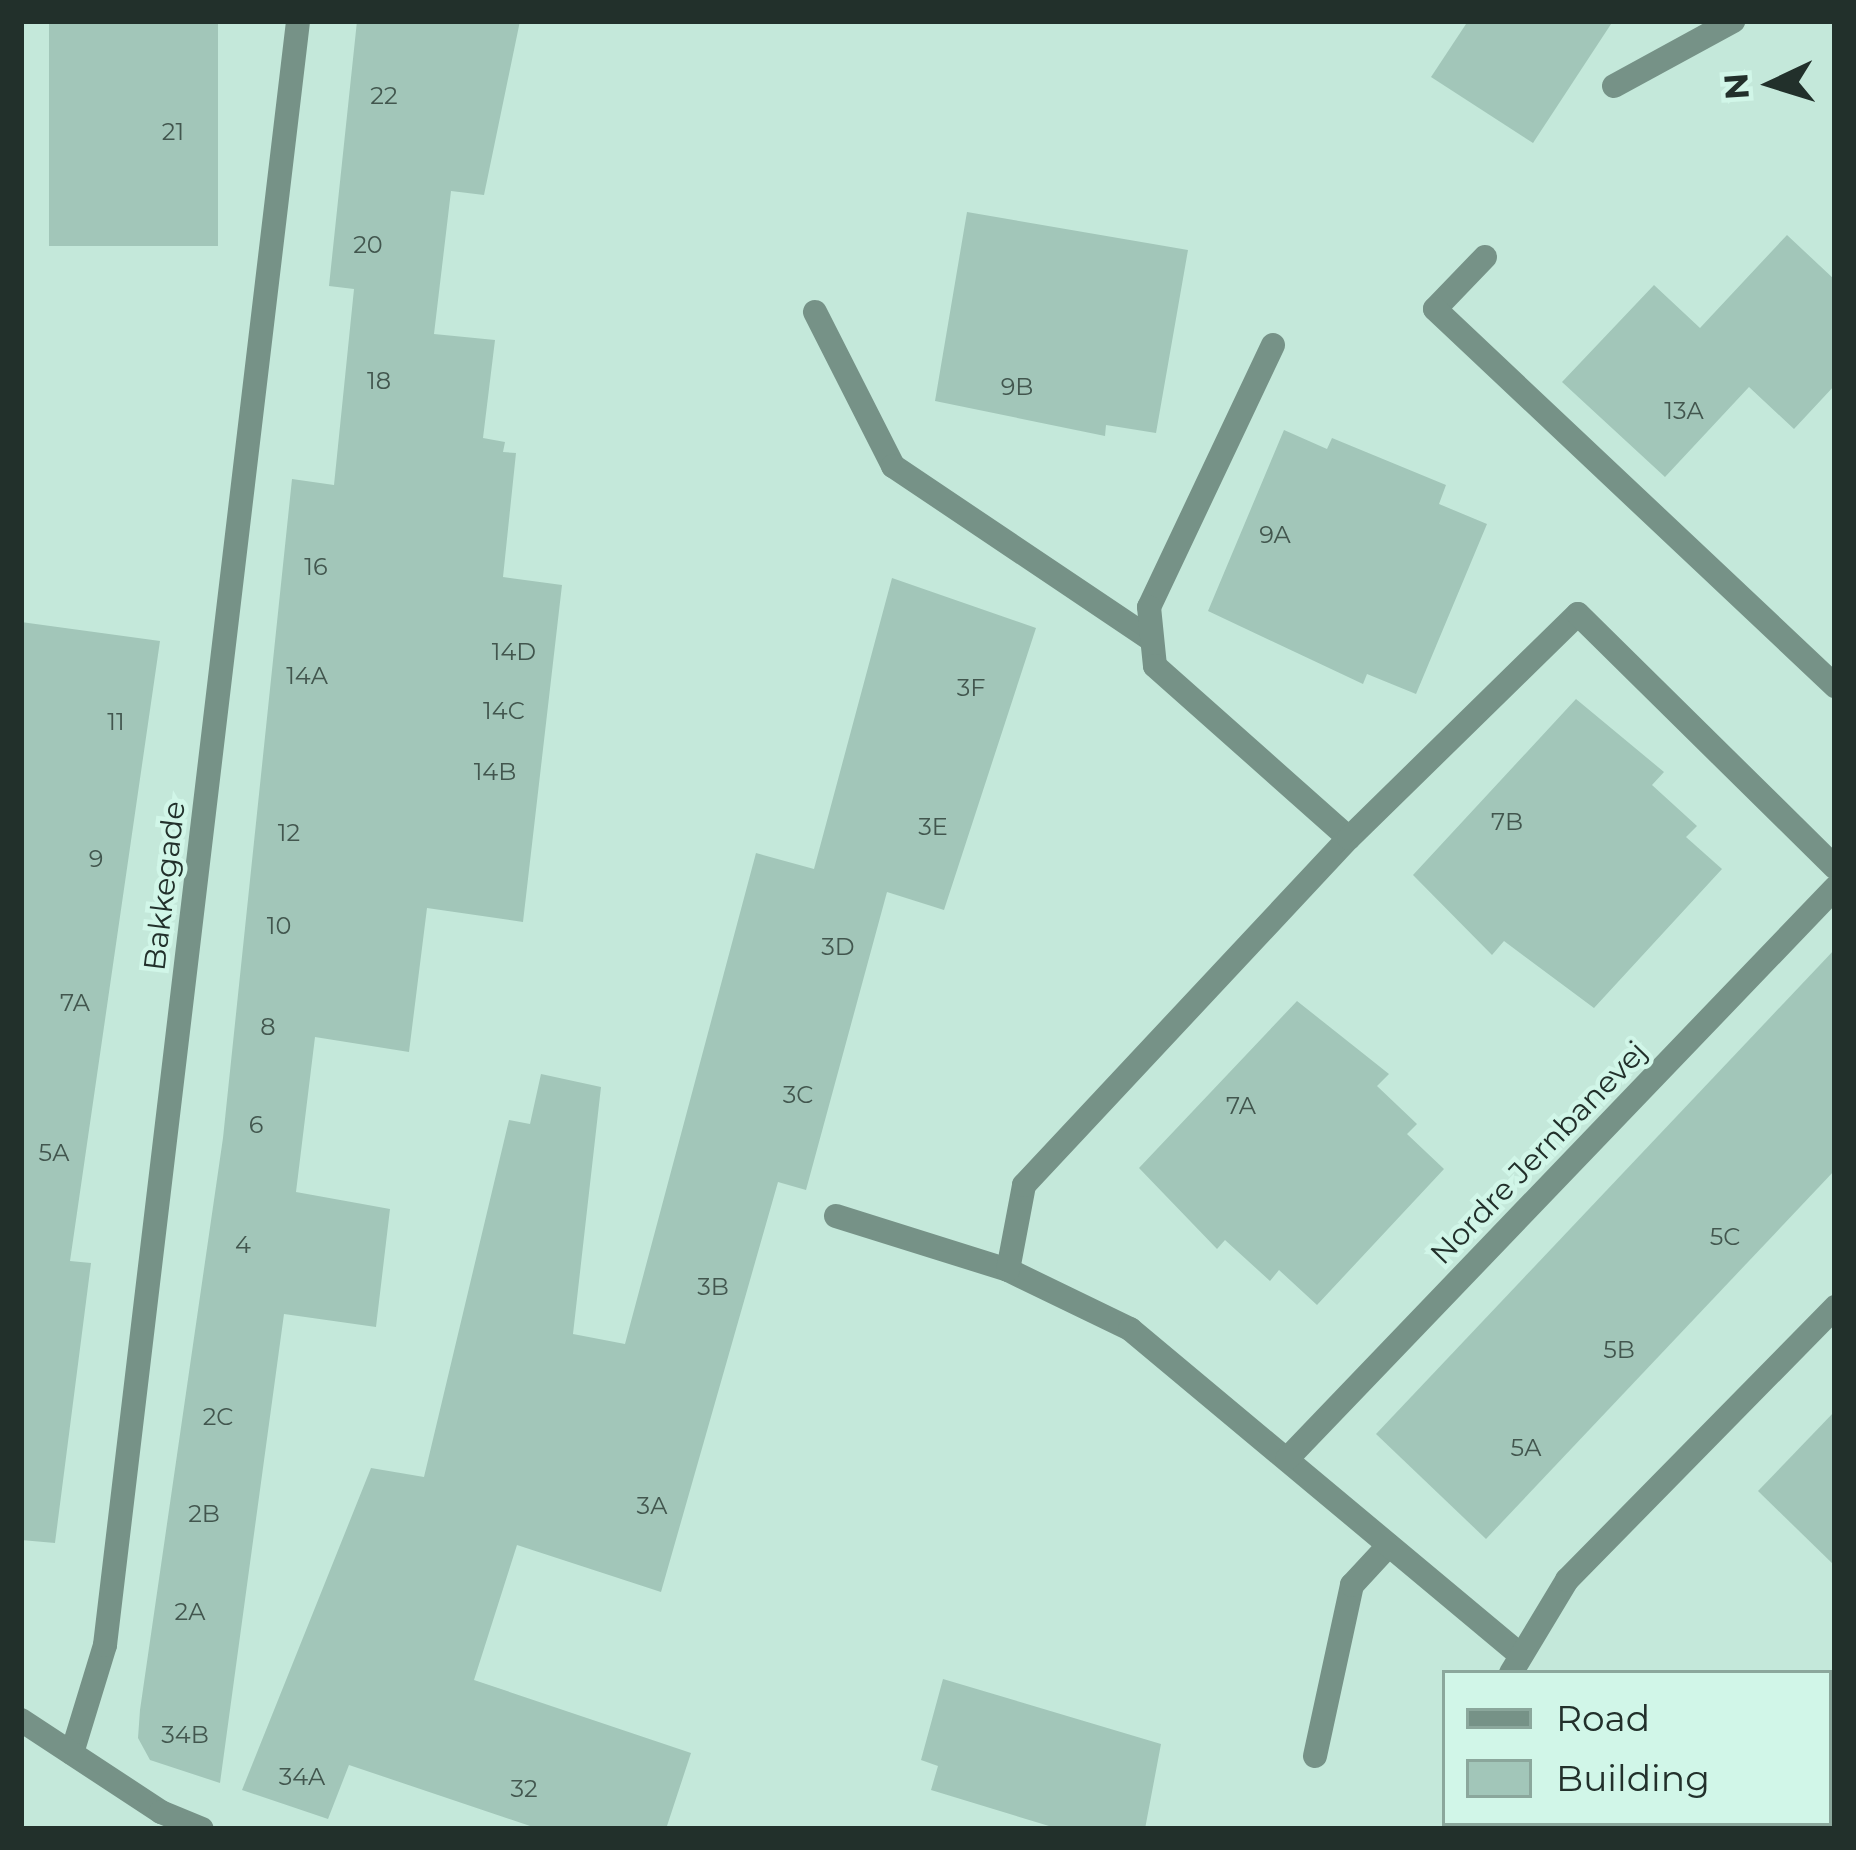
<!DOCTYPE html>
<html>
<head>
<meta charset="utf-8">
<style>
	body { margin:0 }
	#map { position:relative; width:1856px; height:1850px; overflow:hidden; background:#c4e8da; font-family:Montserrat,sans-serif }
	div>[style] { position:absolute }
	.building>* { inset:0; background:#a2c6b9; transform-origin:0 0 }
	.service>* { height:24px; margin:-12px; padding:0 12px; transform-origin:12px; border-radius:12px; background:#769287 }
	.minor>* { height:24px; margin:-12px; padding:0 12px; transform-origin:12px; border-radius:12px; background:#769287 }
	.tertiary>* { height:24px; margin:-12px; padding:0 12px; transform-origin:12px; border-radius:12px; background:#769287 }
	span { translate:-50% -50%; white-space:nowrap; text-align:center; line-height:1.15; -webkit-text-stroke:9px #d1f6e8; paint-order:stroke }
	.number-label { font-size:24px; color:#42564e }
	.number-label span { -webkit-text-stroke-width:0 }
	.street-label { font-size:30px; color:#22302b }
	.frame { position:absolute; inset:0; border:24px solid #22302b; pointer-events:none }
	.legend { position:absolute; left:1442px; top:1670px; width:390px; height:156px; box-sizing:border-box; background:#d1f6e8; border:3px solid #8ba79c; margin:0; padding:15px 21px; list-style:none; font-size:36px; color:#22302b }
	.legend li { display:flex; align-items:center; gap:24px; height:60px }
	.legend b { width:60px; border:3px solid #8ba79c }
	.north { position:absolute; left:1712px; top:24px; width:120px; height:120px; -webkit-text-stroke:9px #d1f6e8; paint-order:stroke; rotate:266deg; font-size:33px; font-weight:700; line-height:48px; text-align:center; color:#22302b }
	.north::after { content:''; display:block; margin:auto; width:42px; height:54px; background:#22302b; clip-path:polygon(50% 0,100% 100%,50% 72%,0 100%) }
</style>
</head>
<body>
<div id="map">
	<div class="building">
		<div style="left:49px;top:21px;width:169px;height:225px"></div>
		<div style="clip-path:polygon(357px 21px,520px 21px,484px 195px,451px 191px,434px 334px,495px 340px,483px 438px,505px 442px,503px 452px,516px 453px,503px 577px,562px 585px,523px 922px,427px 908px,409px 1052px,315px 1037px,296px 1192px,390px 1209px,376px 1327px,284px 1314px,220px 1783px,150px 1760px,138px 1738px,140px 1710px,223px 1138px,292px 479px,334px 485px,354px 289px,329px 286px)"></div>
		<div style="clip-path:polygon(1468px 21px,1613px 21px,1533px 143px,1431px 77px)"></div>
		<div style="clip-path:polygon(967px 212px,1188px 250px,1156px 433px,1106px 425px,1105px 436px,935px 401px)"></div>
		<div style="clip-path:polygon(1787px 235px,1835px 280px,1835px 385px,1794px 429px,1749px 387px,1665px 477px,1562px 382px,1654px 285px,1700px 328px)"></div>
		<div style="clip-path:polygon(1284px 430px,1327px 449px,1332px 438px,1446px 485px,1439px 504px,1487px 524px,1416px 694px,1367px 674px,1363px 684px,1208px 611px)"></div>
		<div style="clip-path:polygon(892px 578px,1036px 628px,944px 910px,887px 892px,806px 1190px,778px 1182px,661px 1592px,517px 1545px,474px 1680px,691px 1753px,666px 1829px,539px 1829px,349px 1765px,328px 1819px,242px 1790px,371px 1468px,424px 1477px,509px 1120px,530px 1124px,541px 1074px,601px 1087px,573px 1334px,625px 1344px,756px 853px,814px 869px)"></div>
		<div style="clip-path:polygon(21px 622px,160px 641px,70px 1261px,91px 1263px,55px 1543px,21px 1540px)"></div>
		<div style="clip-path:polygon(1576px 699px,1664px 772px,1652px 785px,1697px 826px,1686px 837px,1722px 869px,1594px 1008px,1504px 941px,1492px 955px,1413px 875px)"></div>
		<div style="clip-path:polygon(1835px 949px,1835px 1170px,1486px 1539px,1376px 1434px)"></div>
		<div style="clip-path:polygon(1297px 1001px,1389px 1074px,1377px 1086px,1417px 1124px,1407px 1134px,1444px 1169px,1317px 1305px,1279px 1270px,1270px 1281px,1225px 1240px,1217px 1249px,1139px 1168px)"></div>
		<div style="clip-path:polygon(1835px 1411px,1835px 1566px,1758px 1491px)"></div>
		<div style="clip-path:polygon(943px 1679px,1161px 1744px,1145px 1829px,1059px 1829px,931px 1790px,938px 1766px,921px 1760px)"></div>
	</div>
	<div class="service">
		<div style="left:815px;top:312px;width:173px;rotate:63.1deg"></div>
		<div style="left:893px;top:466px;width:312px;rotate:33.9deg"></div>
		<div style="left:1315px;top:1756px;width:175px;rotate:-77.8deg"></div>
		<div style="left:1352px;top:1585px;width:54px;rotate:-47.2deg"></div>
	</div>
	<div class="minor">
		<div style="left:1614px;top:86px;width:136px;rotate:-28.6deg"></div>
		<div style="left:1485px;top:257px;width:72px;rotate:133.9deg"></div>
		<div style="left:1435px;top:309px;width:550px;rotate:43.3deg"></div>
		<div style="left:1273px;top:345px;width:290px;rotate:115.3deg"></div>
		<div style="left:1149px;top:607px;width:59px;rotate:84.2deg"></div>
		<div style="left:1155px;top:666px;width:259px;rotate:41.6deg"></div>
		<div style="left:836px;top:1216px;width:180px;rotate:17.4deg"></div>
		<div style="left:1008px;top:1270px;width:136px;rotate:25.8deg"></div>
		<div style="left:1130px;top:1329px;width:504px;rotate:39.85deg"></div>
		<div style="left:1008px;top:1270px;width:86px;rotate:-79.3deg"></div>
		<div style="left:1024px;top:1185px;width:475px;rotate:-46.9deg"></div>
		<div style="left:1349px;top:838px;width:320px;rotate:-44.4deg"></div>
		<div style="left:1578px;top:614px;width:361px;rotate:44.6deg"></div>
		<div style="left:1287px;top:1459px;width:791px;rotate:-46.18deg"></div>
		<div style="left:72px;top:1753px;width:113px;rotate:-73deg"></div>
		<div style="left:105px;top:1645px;width:1635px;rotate:-83.22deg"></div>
	</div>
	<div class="tertiary">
		<div style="left:1511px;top:1673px;width:109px;rotate:-58.9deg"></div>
		<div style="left:1567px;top:1580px;width:383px;rotate:-45.5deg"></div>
		<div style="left:21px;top:1720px;width:168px;rotate:33.3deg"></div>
		<div style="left:161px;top:1812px;width:44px;rotate:22.5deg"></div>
		<div style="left:1483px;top:1829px;width:6px;rotate:-90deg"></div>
	</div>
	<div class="number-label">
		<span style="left:384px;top:96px">22</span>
		<span style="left:173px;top:132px">21</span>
		<span style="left:368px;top:245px">20</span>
		<span style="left:379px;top:381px">18</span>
		<span style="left:1017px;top:387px">9B</span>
		<span style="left:1684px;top:411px">13A</span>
		<span style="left:1275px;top:535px">9A</span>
		<span style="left:316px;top:567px">16</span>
		<span style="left:514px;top:652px">14D</span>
		<span style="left:307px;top:676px">14A</span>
		<span style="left:971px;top:688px">3F</span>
		<span style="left:504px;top:711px">14C</span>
		<span style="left:116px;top:722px">11</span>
		<span style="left:495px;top:772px">14B</span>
		<span style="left:1507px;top:822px">7B</span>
		<span style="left:933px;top:827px">3E</span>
		<span style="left:289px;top:833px">12</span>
		<span style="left:96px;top:859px">9</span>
		<span style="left:279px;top:926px">10</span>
		<span style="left:838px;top:947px">3D</span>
		<span style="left:75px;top:1003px">7A</span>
		<span style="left:268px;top:1027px">8</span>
		<span style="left:798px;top:1095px">3C</span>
		<span style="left:1241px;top:1106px">7A</span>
		<span style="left:256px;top:1125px">6</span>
		<span style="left:54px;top:1153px">5A</span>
		<span style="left:1725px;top:1237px">5C</span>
		<span style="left:243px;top:1245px">4</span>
		<span style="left:713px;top:1287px">3B</span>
		<span style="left:1619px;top:1350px">5B</span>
		<span style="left:218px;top:1417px">2C</span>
		<span style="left:1526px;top:1448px">5A</span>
		<span style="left:652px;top:1506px">3A</span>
		<span style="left:204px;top:1514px">2B</span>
		<span style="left:190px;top:1612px">2A</span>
		<span style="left:185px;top:1735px">34B</span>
		<span style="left:302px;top:1777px">34A</span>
		<span style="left:524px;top:1789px">32</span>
	</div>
	<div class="street-label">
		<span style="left:165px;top:886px;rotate:-83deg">Bakkegade</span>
		<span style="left:1539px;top:1153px;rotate:-46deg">Nordre Jernbanevej</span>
	</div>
	<div class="frame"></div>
	<ul class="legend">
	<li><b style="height:15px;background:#769287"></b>Road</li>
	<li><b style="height:33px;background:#a2c6b9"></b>Building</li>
	</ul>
	<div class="north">N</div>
</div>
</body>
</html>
